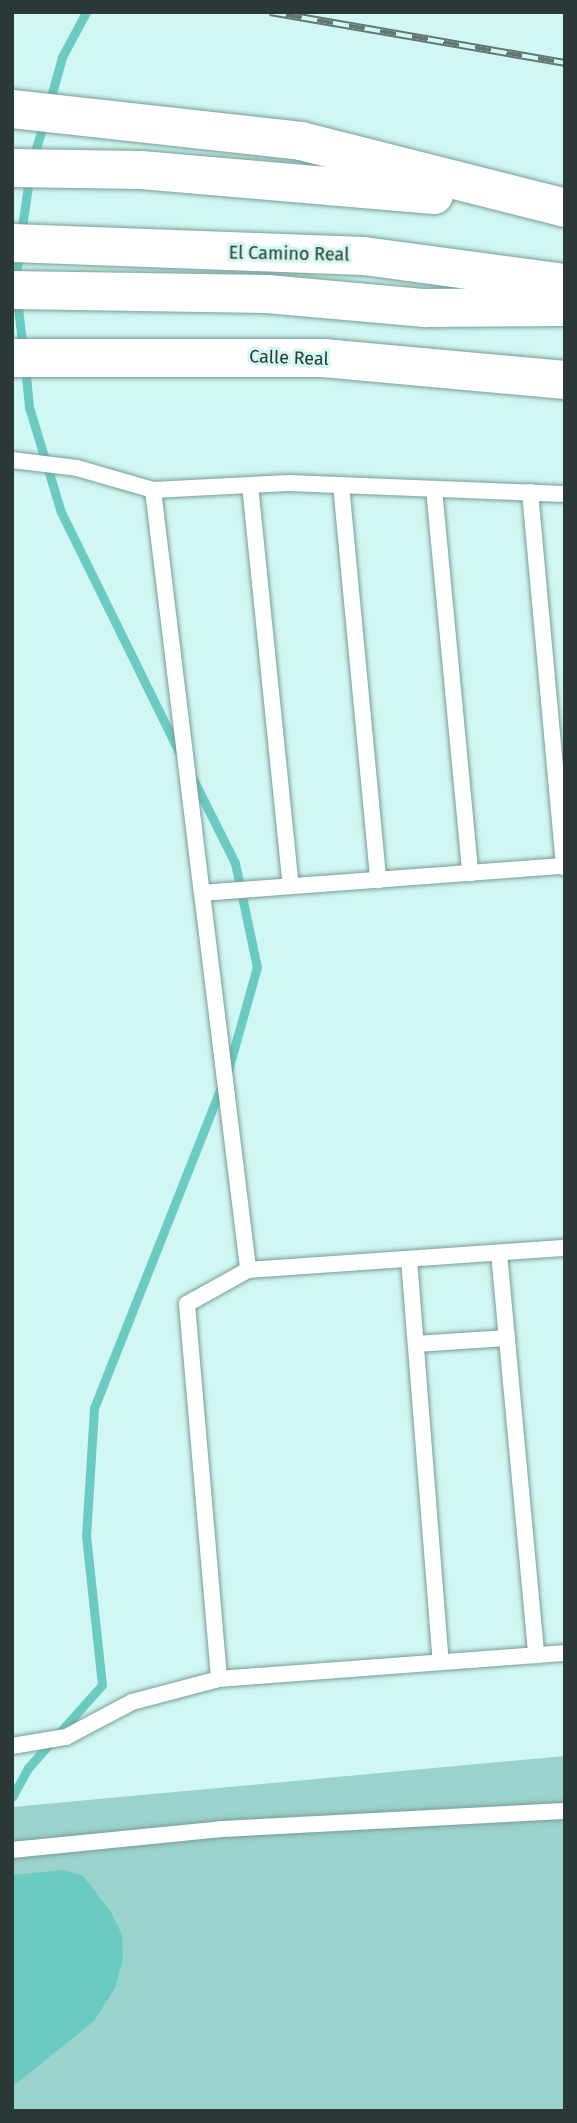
<!DOCTYPE html>
<html>
<head>
<meta charset="utf-8">
<style>
	body { margin:0 }
	#map { position:relative; width:577px; height:2123px; overflow:hidden; background:#d0f7f2; font-family:"Fira Sans",sans-serif }
	div>[style] { position:absolute }
	.green>* { inset:0; background:#9ad3cc }
	.water>* { inset:0; background:#69cbc2 }
	.stream>* { height:9px; margin:-4.5px; padding:0 4.5px; transform-origin:4.5px; border-radius:4.5px; background:#69cbc2 }
	.roads { filter:drop-shadow(0 0 2px #779c97) drop-shadow(0 0 2px #779c97) }
	.service>* { height:16px; margin:-8px; padding:0 8px; transform-origin:8px; border-radius:8px; background:#fff }
	.tertiary>* { height:38px; margin:-19px; padding:0 19px; transform-origin:19px; border-radius:19px; background:#fff }
	.motorway>* { height:38px; margin:-19px; padding:0 19px; transform-origin:19px; border-radius:19px; background:#fff }
	.rail>* { height:8px; margin-top:-4px; transform-origin:0; background:repeating-linear-gradient(90deg,#d0f7f2 0 16px,#607775 0 32px); box-sizing:border-box; border-block:2px solid #607775 }
	span { translate:-50% -50%; white-space:nowrap; text-align:center; line-height:1.15; -webkit-text-stroke:6px #d0f7f2; paint-order:stroke }
	.street-label { font-size:18px; color:#2a3938 }
	.frame { position:absolute; inset:0; border:14px solid #2a3938; pointer-events:none }
</style>
</head>
<body>
<div id="map">
	<div class="green">
		<div style="clip-path:polygon(565px 1756px,565px 2111px,12px 2111px,12px 1807px)"></div>
	</div>
	<div class="water">
		<div style="clip-path:polygon(64px 1870px,83px 1876px,111px 1912px,122px 1935px,123px 1958px,115px 1988px,94px 2021px,12px 2087px,12px 1875px)"></div>
	</div>
	<div class="stream">
		<div style="left:49px;top:104px;width:49px;rotate:-74.5deg"></div>
		<div style="left:62px;top:57px;width:51px;rotate:-61.9deg"></div>
		<div style="left:33px;top:158px;width:39px;rotate:-73deg"></div>
		<div style="left:21px;top:234px;width:56px;rotate:-81.7deg"></div>
		<div style="left:15px;top:283px;width:32px;rotate:-83deg"></div>
		<div style="left:17px;top:300px;width:49px;rotate:83deg"></div>
		<div style="left:25px;top:366px;width:41px;rotate:84.4deg"></div>
		<div style="left:29px;top:407px;width:110px;rotate:73.1deg"></div>
		<div style="left:61px;top:512px;width:272px;rotate:63.8deg"></div>
		<div style="left:191px;top:775px;width:98px;rotate:63.4deg"></div>
		<div style="left:235px;top:863px;width:106px;rotate:78.1deg"></div>
		<div style="left:257px;top:967px;width:107px;rotate:105.7deg"></div>
		<div style="left:12px;top:1797px;width:33px;rotate:-61deg"></div>
		<div style="left:28px;top:1768px;width:111px;rotate:-48.3deg"></div>
		<div style="left:102px;top:1685px;width:150px;rotate:-96.1deg"></div>
		<div style="left:86px;top:1536px;width:128px;rotate:-86.4deg"></div>
		<div style="left:94px;top:1408px;width:350px;rotate:-68.4deg"></div>
	</div>
	<div class="roads">
		<div class="service">
			<div style="left:12px;top:460px;width:65px;rotate:7deg"></div>
			<div style="left:77px;top:468px;width:79px;rotate:16.1deg"></div>
			<div style="left:153px;top:490px;width:135px;rotate:-3deg"></div>
			<div style="left:288px;top:483px;width:277px;rotate:2.3deg"></div>
			<div style="left:250px;top:485px;width:403px;rotate:84.2deg"></div>
			<div style="left:341px;top:485px;width:397px;rotate:84.6deg"></div>
			<div style="left:434px;top:489px;width:386px;rotate:84.6deg"></div>
			<div style="left:153px;top:490px;width:406px;rotate:83.1deg"></div>
			<div style="left:202px;top:893px;width:364px;rotate:-4.3deg"></div>
			<div style="left:530px;top:492px;width:377px;rotate:84.8deg"></div>
			<div style="left:202px;top:893px;width:380px;rotate:83deg"></div>
			<div style="left:248px;top:1270px;width:70px;rotate:150.9deg"></div>
			<div style="left:187px;top:1304px;width:376px;rotate:85.1deg"></div>
			<div style="left:499px;top:1253px;width:404px;rotate:84.7deg"></div>
			<div style="left:409px;top:1259px;width:404px;rotate:85.5deg"></div>
			<div style="left:248px;top:1270px;width:318px;rotate:-4deg"></div>
			<div style="left:416px;top:1344px;width:91px;rotate:-3.8deg"></div>
			<div style="left:12px;top:1746px;width:55px;rotate:-9.5deg"></div>
			<div style="left:66px;top:1737px;width:75px;rotate:-27.9deg"></div>
			<div style="left:132px;top:1702px;width:90px;rotate:-14.8deg"></div>
			<div style="left:219px;top:1679px;width:347px;rotate:-4.3deg"></div>
			<div style="left:12px;top:1850px;width:210px;rotate:-5.7deg"></div>
			<div style="left:221px;top:1829px;width:344px;rotate:-3deg"></div>
		</div>
		<div class="tertiary">
			<div style="left:12px;top:358px;width:311px"></div>
			<div style="left:323px;top:358px;width:243px;rotate:5.2deg"></div>
		</div>
		<div class="motorway">
			<div style="left:12px;top:109px;width:291px;rotate:6.3deg"></div>
			<div style="left:301px;top:141px;width:272px;rotate:14.2deg"></div>
			<div style="left:12px;top:168px;width:129px;rotate:0.9deg"></div>
			<div style="left:141px;top:170px;width:294px;rotate:4.9deg"></div>
			<div style="left:12px;top:243px;width:352px;rotate:2.1deg"></div>
			<div style="left:364px;top:256px;width:203px;rotate:7.7deg"></div>
			<div style="left:12px;top:290px;width:255px;rotate:0.9deg"></div>
			<div style="left:267px;top:294px;width:159px;rotate:5.1deg"></div>
			<div style="left:425px;top:308px;width:140px;rotate:-0.4deg"></div>
		</div>
	</div>
	<div class="rail">
		<div style="left:270px;top:12px;width:299px;rotate:9.8deg"></div>
	</div>
	<div class="street-label">
		<span style="left:289px;top:254px;rotate:1deg">El Camino Real</span>
		<span style="left:289px;top:358px;rotate:2deg">Calle Real</span>
	</div>
	<div class="frame"></div>
</div>
</body>
</html>
